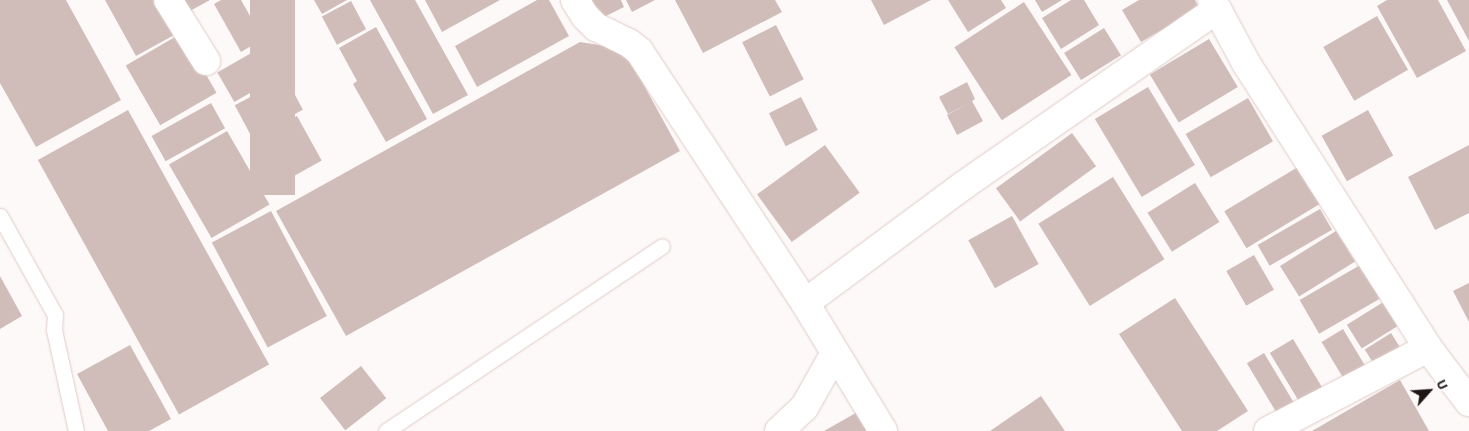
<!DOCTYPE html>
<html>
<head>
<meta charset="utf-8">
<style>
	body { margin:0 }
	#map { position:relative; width:1469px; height:431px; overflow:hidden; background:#fdf9f8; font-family:"Titillium Web",sans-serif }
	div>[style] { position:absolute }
	.building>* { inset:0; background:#d0bdb9; transform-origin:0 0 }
	.roads { filter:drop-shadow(0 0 1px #dfccc8) drop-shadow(0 0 1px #dfccc8) }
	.lane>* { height:15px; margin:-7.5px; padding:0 7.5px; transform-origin:7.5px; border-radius:7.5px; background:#fff }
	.street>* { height:28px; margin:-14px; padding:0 14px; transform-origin:14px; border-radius:14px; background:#fff }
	span { translate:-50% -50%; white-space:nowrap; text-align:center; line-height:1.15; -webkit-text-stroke:4px #fff; paint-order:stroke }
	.north { position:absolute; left:1404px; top:366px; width:50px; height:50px; -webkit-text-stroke:4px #fff; paint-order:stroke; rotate:64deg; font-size:14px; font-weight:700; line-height:20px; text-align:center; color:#1d1614 }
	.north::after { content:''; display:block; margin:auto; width:18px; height:22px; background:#1d1614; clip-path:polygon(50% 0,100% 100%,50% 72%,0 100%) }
</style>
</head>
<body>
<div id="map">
	<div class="building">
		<div style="clip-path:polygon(0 0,66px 0,121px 100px,36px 147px,0 83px)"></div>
		<div style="clip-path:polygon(105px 0,158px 0,176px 34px,136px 56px)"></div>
		<div style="clip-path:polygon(182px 0,210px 0,188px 12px)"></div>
		<div style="clip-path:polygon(221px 0,241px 0,263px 39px,241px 52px,214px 4px)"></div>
		<div style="left:250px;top:0;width:45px;height:195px"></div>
		<div style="clip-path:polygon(314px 0,347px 0,322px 14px)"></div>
		<div style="clip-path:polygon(370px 0,415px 0,468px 95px,433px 114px)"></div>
		<div style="clip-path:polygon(425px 0,500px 0,442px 32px)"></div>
		<div style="clip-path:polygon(537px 0,549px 0,569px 36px,477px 87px,455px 46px)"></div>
		<div style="clip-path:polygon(587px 0,621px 0,624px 7px,598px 20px)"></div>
		<div style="clip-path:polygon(626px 0,655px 0,632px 12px)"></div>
		<div style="clip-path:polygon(675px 0,775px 0,782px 12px,703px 53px)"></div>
		<div style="clip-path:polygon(871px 0,931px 0,884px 25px)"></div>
		<div style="clip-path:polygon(948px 0,1001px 0,1006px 8px,968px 32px)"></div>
		<div style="clip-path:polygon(1035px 0,1062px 0,1042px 12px)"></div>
		<div style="clip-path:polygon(1071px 0,1084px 0,1099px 25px,1061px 49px,1042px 18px)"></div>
		<div style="clip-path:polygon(1139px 0,1195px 0,1199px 8px,1141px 42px,1122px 10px)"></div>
		<div style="clip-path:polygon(1387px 0,1438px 0,1466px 51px,1417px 78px,1377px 6px)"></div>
		<div style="clip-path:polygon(1447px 0,1469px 0,1469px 41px)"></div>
		<div style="left:351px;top:1px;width:32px;height:33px;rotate:62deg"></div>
		<div style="left:1024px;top:2px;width:87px;height:83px;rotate:57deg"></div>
		<div style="left:1377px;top:16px;width:62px;height:62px;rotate:60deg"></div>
		<div style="left:776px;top:25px;width:61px;height:38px;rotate:63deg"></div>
		<div style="clip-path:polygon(376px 27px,427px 119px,386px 142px,353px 84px,357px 81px,339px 48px)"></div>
		<div style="left:1104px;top:28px;width:32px;height:47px;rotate:58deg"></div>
		<div style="left:182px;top:33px;width:69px;height:65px;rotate:60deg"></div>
		<div style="left:1209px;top:39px;width:56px;height:69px;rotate:59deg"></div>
		<div style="clip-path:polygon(580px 42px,624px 49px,680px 151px,346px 336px,276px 211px)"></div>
		<div style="left:265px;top:45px;width:34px;height:55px;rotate:60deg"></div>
		<div style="left:286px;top:78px;width:36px;height:58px;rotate:62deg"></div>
		<div style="clip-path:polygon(967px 82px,975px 99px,972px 101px,983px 121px,957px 135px,947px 115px,970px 103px,948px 114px,939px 97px)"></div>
		<div style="left:1148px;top:87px;width:91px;height:62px;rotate:59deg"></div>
		<div style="left:801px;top:97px;width:37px;height:36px;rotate:63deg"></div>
		<div style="left:1248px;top:98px;width:50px;height:72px;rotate:60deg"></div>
		<div style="left:211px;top:103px;width:29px;height:68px;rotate:61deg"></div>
		<div style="left:128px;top:110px;width:291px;height:103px;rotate:61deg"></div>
		<div style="left:1368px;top:110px;width:52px;height:53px;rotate:61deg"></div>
		<div style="left:297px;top:116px;width:51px;height:45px;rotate:61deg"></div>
		<div style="left:227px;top:131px;width:85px;height:67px;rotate:60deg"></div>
		<div style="left:1072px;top:133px;width:41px;height:94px;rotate:54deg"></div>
		<div style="left:825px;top:145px;width:59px;height:84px;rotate:54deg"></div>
		<div style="clip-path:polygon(1469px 145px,1469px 213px,1435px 230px,1408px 177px)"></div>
		<div style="left:1298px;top:167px;width:43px;height:86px;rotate:59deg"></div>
		<div style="left:1113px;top:177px;width:97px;height:88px;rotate:58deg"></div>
		<div style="left:1195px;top:183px;width:46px;height:56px;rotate:58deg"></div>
		<div style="left:1320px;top:209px;width:24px;height:72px;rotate:60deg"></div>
		<div style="left:271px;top:211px;width:119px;height:67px;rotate:62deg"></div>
		<div style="left:1012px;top:216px;width:55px;height:50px;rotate:61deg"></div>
		<div style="left:1336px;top:231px;width:36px;height:66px;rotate:58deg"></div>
		<div style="left:1254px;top:255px;width:40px;height:32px;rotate:60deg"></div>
		<div style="left:1362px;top:264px;width:39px;height:72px;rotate:60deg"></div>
		<div style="clip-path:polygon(0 276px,22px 316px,0 329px)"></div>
		<div style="clip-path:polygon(1469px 283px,1469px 322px,1453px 291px)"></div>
		<div style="clip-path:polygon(1175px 298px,1248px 411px,1217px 431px,1182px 431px,1119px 334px)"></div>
		<div style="left:1385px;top:301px;width:28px;height:45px;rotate:58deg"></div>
		<div style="left:1343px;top:329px;width:49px;height:25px;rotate:59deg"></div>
		<div style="left:1391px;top:333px;width:22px;height:31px;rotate:58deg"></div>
		<div style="left:1293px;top:339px;width:57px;height:27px;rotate:59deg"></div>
		<div style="clip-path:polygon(130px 345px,171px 419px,149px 431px,108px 431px,77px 374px)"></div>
		<div style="left:1264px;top:353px;width:64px;height:20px;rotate:59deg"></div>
		<div style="left:361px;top:366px;width:41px;height:52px;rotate:52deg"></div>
		<div style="clip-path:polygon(1400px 380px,1429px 431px,1312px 431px)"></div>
		<div style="clip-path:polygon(1041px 396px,1065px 431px,990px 431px)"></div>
		<div style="clip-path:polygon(861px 410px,874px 431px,824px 431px)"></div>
	</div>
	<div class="roads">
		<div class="lane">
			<div style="left:0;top:216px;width:113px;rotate:60.9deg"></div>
			<div style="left:55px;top:315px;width:15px;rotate:94deg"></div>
			<div style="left:54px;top:330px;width:103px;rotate:77.7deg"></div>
			<div style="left:386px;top:431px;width:332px;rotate:-33.8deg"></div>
		</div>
		<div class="street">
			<div style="left:168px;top:0;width:72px;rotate:58.1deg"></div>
			<div style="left:575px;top:0;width:19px;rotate:58deg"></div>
			<div style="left:585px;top:16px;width:16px;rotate:45deg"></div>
			<div style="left:596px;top:27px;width:37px;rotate:26deg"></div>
			<div style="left:629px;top:43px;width:13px;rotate:39deg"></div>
			<div style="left:639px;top:51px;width:302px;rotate:56.6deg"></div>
			<div style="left:805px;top:303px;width:150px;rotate:58.6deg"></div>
			<div style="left:1212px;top:0;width:72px;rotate:61.6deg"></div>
			<div style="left:1246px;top:63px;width:338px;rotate:57.4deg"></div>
			<div style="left:1428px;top:348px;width:68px;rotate:52.8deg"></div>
			<div style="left:805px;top:303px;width:198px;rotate:-36.6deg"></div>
			<div style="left:964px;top:185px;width:308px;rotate:-34.8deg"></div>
			<div style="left:779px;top:431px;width:34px;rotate:-43deg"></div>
			<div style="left:804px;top:408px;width:63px;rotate:-60.6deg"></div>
			<div style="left:1268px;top:431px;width:180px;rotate:-27.4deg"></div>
		</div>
	</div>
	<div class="north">U</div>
</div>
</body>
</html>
